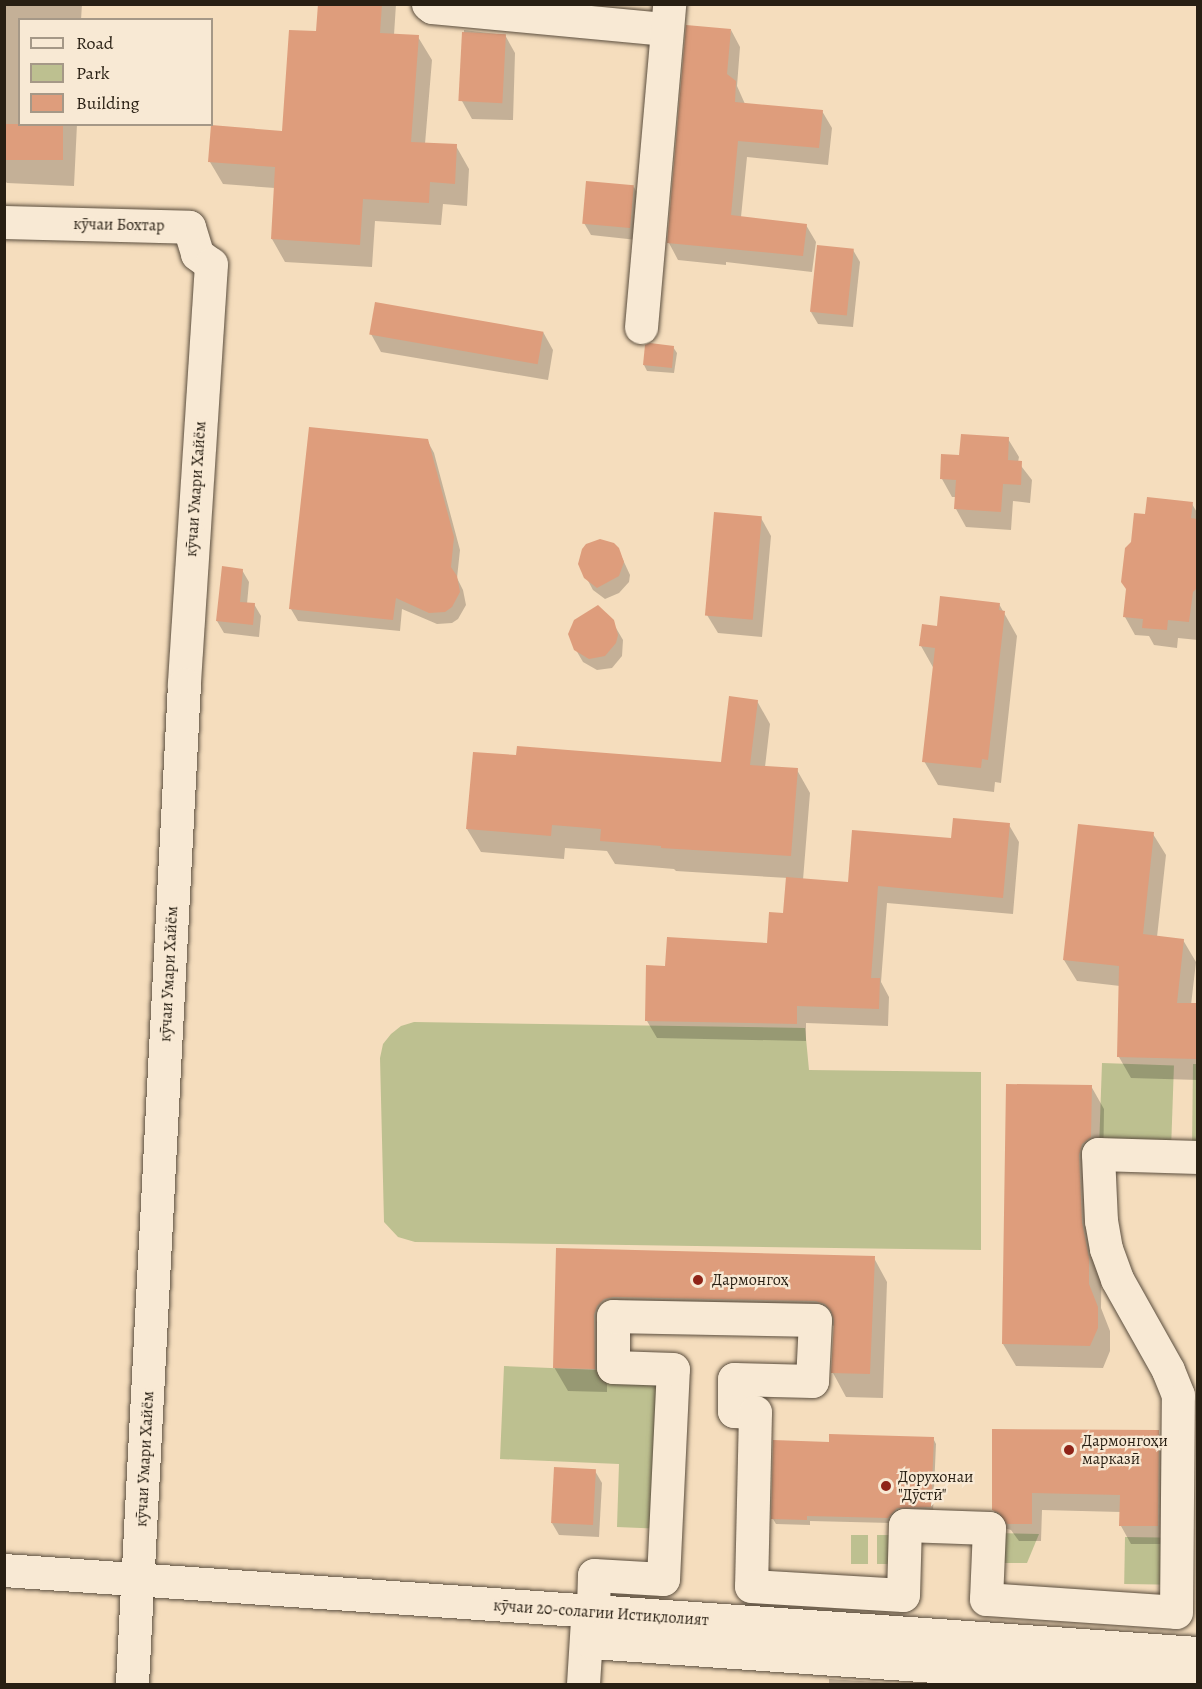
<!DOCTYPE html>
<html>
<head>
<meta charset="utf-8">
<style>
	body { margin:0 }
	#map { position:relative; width:1202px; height:1689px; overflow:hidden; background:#f5ddbd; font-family:Alegreya,serif }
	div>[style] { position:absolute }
	.green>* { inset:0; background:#bdc090; transform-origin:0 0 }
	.shadow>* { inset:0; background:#0003 }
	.building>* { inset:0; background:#de9d7c; transform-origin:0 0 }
	.roads { filter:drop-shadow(0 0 2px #5b4e3e) drop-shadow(0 0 2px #5b4e3e) }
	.street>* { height:33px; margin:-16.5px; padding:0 16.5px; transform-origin:16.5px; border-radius:16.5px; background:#f8e9d4 }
	.secondary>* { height:33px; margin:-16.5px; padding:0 16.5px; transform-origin:16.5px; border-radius:16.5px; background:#f8e9d4 }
	.dots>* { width:16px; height:16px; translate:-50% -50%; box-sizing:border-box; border:3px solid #f8e9d4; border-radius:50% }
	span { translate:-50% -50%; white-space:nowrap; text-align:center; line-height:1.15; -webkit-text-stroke:4.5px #f8e9d4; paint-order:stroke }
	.street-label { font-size:16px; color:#281f13 }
	.poi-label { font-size:16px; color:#281f13 }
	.left { translate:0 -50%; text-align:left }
	.frame { position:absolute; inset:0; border:6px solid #281f13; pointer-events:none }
	.legend { position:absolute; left:18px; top:18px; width:195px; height:108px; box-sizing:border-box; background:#f8e9d4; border:2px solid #a59887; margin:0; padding:8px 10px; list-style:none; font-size:18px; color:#281f13 }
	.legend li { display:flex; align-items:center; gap:12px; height:30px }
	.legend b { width:30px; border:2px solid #a59887 }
</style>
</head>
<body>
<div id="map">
	<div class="green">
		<div style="clip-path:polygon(414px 1022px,805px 1028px,809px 1070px,981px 1072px,981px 1250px,415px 1242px,398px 1237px,384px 1222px,380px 1058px,383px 1044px,391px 1034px,401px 1026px)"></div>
		<div style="left:1102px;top:1063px;width:72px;height:85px;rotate:2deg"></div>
		<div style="clip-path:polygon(1193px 1064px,1197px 1064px,1197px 1151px,1192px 1151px)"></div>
		<div style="clip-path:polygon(504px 1366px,672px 1373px,665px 1529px,617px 1527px,619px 1464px,500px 1459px)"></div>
		<div style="clip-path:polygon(995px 1533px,1039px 1534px,1027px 1563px,993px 1563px)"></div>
		<div style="left:851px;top:1535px;width:17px;height:29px"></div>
		<div style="left:877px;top:1535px;width:15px;height:29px"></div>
		<div style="left:1125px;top:1537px;width:50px;height:47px;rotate:1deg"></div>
	</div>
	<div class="shadow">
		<div style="clip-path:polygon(4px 4px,82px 4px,81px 20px,20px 20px,20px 124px,77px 124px,74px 186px,7px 183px,4px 180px)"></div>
		<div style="clip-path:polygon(319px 4px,396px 4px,394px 35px,418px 37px,432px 60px,425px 144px,456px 146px,469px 169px,467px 206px,443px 204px,441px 225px,375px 221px,372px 267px,285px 262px,272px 239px,275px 188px,223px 184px,210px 162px,283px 132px,317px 33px)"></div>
		<div style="clip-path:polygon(464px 30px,505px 35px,515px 53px,513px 120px,472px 119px,462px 101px)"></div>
		<div style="clip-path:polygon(731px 30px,740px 47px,737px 86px,745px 104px,822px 111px,832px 128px,828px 165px,747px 157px,741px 217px,806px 225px,816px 242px,812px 272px,726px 262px,726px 265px,678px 260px,669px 243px)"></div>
		<div style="clip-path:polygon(634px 187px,640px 199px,637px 240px,591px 235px,584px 223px)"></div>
		<div style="clip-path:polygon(853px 250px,860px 262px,853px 327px,818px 324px,811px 312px)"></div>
		<div style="clip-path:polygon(543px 332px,553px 350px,548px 380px,381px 352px,371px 334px)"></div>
		<div style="clip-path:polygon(673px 347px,677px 353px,674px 373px,647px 371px,644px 365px)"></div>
		<div style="clip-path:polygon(1008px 439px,1019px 457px,1018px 462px,1032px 480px,1030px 503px,1013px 501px,1011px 530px,966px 527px,956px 509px,957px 497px,952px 497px,942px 479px,960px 457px)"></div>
		<div style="clip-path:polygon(427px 440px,434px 453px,460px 550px,457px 578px,463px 590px,466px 605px,458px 619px,452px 623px,437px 624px,402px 609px,400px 631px,298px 621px,291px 609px)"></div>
		<div style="clip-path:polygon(1192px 504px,1198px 514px,1198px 640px,1178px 638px,1177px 648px,1154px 645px,1149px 636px,1135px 635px,1125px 617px,1133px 542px,1146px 516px)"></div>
		<div style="clip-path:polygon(761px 518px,771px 536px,762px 637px,718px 633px,707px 615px)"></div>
		<div style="clip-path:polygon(618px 549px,630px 575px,629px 582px,619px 593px,605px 599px,593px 590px,586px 577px)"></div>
		<div style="clip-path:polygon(242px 570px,249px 582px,247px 604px,254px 604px,261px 616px,259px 637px,224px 633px,217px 621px)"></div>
		<div style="clip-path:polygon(999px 604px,1017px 636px,1001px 783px,995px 782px,994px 792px,938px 785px,924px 761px,934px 669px,921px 646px,938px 628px)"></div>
		<div style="clip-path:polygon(616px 628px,623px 640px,622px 656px,612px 668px,597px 670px,583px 662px,576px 650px)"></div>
		<div style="clip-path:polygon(757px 701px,770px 724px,765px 767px,797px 770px,810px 793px,803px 880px,849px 884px,953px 840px,1009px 825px,1019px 842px,1013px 914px,887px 903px,881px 982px,889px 997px,888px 1026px,806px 1023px,806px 1041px,657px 1038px,647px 1021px,768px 945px,785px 915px,788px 878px,676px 871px,674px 869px,615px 864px,607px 851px,565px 848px,564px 859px,481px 852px,467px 829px,723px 764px)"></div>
		<div style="clip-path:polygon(1153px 834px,1166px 855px,1157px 937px,1183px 940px,1196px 962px,1191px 1005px,1198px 1005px,1198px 1080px,1131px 1078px,1119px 1057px,1120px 986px,1077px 981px,1064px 960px)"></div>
		<div style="clip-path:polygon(1091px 1086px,1104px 1109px,1101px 1308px,1110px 1331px,1110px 1351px,1103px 1368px,1016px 1366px,1003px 1344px)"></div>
		<div style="clip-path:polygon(558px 1250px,874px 1258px,887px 1282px,883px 1398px,846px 1397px,833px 1373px,835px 1326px,830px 1325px,628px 1321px,607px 1340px,607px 1392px,568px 1391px,554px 1367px)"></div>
		<div style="clip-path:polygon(1158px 1432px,1168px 1450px,1168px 1544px,1131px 1544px,1121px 1526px,1121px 1512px,1042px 1510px,1041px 1541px,1019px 1541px,1011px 1530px,1004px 1528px,993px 1509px)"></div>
		<div style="clip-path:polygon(933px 1438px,936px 1444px,933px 1512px,891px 1523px,810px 1521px,810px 1525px,776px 1524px,773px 1519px,831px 1443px)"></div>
		<div style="clip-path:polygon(595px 1471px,602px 1483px,599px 1537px,559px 1535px,552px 1523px)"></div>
		<div style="clip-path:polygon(829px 1679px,909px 1684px,829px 1684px)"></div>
	</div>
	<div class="building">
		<div style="clip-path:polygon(318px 4px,382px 4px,380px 33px,419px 35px,411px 142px,457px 144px,455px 184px,430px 182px,429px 203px,363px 199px,360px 245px,271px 239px,275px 167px,208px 162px,211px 125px,282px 131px,289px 30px,316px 31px)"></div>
		<div style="clip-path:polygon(686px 25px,731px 29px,727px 74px,736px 81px,735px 102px,823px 110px,819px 148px,738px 141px,731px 215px,807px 224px,803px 256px,667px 243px)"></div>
		<div style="left:462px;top:32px;width:44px;height:69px;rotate:3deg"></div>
		<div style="left:4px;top:124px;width:59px;height:36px"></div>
		<div style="left:586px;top:181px;width:48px;height:43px;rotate:5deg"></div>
		<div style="left:817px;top:245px;width:37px;height:67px;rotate:6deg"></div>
		<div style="left:375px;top:302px;width:171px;height:33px;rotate:10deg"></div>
		<div style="clip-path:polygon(650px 343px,674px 346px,672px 368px,643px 365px,645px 345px)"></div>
		<div style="clip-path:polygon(309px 427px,428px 439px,454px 537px,451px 567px,457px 576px,460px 592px,452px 607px,445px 612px,429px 613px,396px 598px,393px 620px,289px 609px)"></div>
		<div style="clip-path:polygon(961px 434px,1009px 437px,1008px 460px,1022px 461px,1021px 485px,1003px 484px,1001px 512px,954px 509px,956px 480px,940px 479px,941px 454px,959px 455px)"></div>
		<div style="clip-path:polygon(1147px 497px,1193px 502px,1191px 518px,1197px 519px,1197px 588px,1193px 592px,1189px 622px,1168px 620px,1167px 630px,1142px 628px,1143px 619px,1123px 617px,1126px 589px,1121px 582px,1125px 548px,1131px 542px,1134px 513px,1145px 514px)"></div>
		<div style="left:714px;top:512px;width:48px;height:104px;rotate:5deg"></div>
		<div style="clip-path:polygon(600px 539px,614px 543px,619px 548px,624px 562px,619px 576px,597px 588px,584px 578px,578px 564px,582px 549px,586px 544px)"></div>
		<div style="clip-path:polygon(222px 566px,243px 569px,240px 602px,255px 603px,253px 625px,216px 621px)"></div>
		<div style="clip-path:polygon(940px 596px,1000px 603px,999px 610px,1005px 611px,988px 760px,982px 759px,981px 768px,922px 762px,935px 648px,919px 646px,922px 624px,937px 626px)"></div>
		<div style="clip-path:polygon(598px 605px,614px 620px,618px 635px,616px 643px,605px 656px,589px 659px,574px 650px,568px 634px,574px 620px)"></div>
		<div style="clip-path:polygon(729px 696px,758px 700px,750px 765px,798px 768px,791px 856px,661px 848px,661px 846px,600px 841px,601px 829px,552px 825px,551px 836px,466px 829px,473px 752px,516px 755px,517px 746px,721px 762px)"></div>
		<div style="clip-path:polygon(953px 818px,1010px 823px,1003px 898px,878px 886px,871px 978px,880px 978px,879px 1009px,797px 1006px,797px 1024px,645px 1021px,646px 965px,665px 966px,667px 937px,767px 943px,769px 912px,783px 913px,786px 877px,848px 882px,852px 830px,951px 838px)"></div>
		<div style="clip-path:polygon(1078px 824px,1154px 832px,1143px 934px,1184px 939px,1177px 1003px,1197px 1003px,1197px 1059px,1117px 1057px,1119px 966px,1063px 960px)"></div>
		<div style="clip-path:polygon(1006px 1084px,1092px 1085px,1091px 1137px,1082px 1144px,1079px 1155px,1082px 1222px,1089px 1258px,1089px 1284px,1098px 1307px,1098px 1328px,1090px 1346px,1002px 1344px)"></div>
		<div style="clip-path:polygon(556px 1248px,875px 1256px,870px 1374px,831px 1373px,834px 1320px,831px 1311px,825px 1304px,815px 1301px,613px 1297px,604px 1299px,597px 1306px,594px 1315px,595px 1369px,553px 1368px)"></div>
		<div style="clip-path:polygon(992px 1429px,1159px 1430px,1158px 1526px,1119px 1526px,1120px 1495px,1032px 1493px,1032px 1524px,1007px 1524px,999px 1513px,992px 1510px)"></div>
		<div style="clip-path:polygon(829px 1434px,934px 1437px,931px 1507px,897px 1508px,888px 1518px,807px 1516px,807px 1520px,771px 1519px,773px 1440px,829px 1442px)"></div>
		<div style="left:554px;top:1467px;width:42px;height:56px;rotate:3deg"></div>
	</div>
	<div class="roads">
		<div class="street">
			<div style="left:428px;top:4px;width:5px;rotate:37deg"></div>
			<div style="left:432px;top:7px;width:235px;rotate:5.4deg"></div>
			<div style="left:4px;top:222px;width:185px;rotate:1.5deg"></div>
			<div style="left:189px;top:227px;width:28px;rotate:73deg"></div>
			<div style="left:197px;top:254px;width:17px;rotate:36deg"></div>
			<div style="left:211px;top:264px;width:421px;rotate:93.7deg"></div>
			<div style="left:184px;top:684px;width:1001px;rotate:92.98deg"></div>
			<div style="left:641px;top:327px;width:324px;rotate:-85deg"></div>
			<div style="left:583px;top:1684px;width:64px;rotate:-86.4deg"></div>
			<div style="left:1191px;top:1684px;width:600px;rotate:-175.99deg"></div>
			<div style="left:592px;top:1642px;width:67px;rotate:-88.3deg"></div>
			<div style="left:594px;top:1575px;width:69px;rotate:3.3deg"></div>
			<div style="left:663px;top:1579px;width:210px;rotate:-87.3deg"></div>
			<div style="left:673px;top:1369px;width:60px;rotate:-178.1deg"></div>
			<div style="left:613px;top:1367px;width:51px;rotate:-90deg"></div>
			<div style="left:613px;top:1316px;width:202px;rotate:1.1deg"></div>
			<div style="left:815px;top:1320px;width:61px;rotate:92.8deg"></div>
			<div style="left:812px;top:1381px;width:78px;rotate:-178.5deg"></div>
			<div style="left:734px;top:1379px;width:32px;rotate:90deg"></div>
			<div style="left:734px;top:1411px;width:21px;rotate:3deg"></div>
			<div style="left:755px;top:1412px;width:174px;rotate:91.3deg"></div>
			<div style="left:751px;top:1586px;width:152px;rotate:3.4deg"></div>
			<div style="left:903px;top:1595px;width:70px;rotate:-88.4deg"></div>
			<div style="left:905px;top:1525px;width:84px;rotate:2deg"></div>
			<div style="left:989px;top:1528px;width:71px;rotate:92.4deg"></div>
			<div style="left:986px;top:1599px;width:190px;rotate:3.9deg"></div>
			<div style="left:1176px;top:1612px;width:217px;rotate:-89.5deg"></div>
			<div style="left:1178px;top:1395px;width:27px;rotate:-112deg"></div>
			<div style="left:1168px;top:1370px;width:104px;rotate:-119.3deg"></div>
			<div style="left:1117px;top:1279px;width:32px;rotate:-110deg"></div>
			<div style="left:1106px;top:1249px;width:28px;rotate:-100deg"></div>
			<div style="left:1101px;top:1221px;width:67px;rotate:-92.6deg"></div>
			<div style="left:1098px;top:1154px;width:100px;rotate:1.7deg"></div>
		</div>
		<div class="secondary">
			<div style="left:4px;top:1570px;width:1197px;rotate:3.98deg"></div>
		</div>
	</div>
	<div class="dots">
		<div style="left:698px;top:1280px;background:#8f2418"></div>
		<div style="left:1069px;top:1450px;background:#8f2418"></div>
		<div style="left:886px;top:1486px;background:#8f2418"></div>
	</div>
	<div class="street-label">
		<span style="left:119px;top:225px;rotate:1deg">кӯчаи Бохтар</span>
		<span style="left:196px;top:489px;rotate:-86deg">кӯчаи Умари Хайём</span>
		<span style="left:169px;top:974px;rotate:-87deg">кӯчаи Умари Хайём</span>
		<span style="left:145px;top:1459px;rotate:-87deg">кӯчаи Умари Хайём</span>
		<span style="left:601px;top:1613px;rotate:4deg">кӯчаи 20-солагии Истиқлолият</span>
	</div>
	<div class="poi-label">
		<span class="left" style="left:712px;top:1280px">Дармонгоҳ</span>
		<span class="left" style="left:1082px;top:1450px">Дармонгоҳи<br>марказӣ</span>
		<span class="left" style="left:898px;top:1486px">Дорухонаи<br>"Дӯстӣ"</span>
	</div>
	<div class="frame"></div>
	<ul class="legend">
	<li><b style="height:8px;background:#f8e9d4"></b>Road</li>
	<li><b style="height:16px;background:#bdc090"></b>Park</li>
	<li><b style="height:16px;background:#de9d7c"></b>Building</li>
	</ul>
</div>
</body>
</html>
